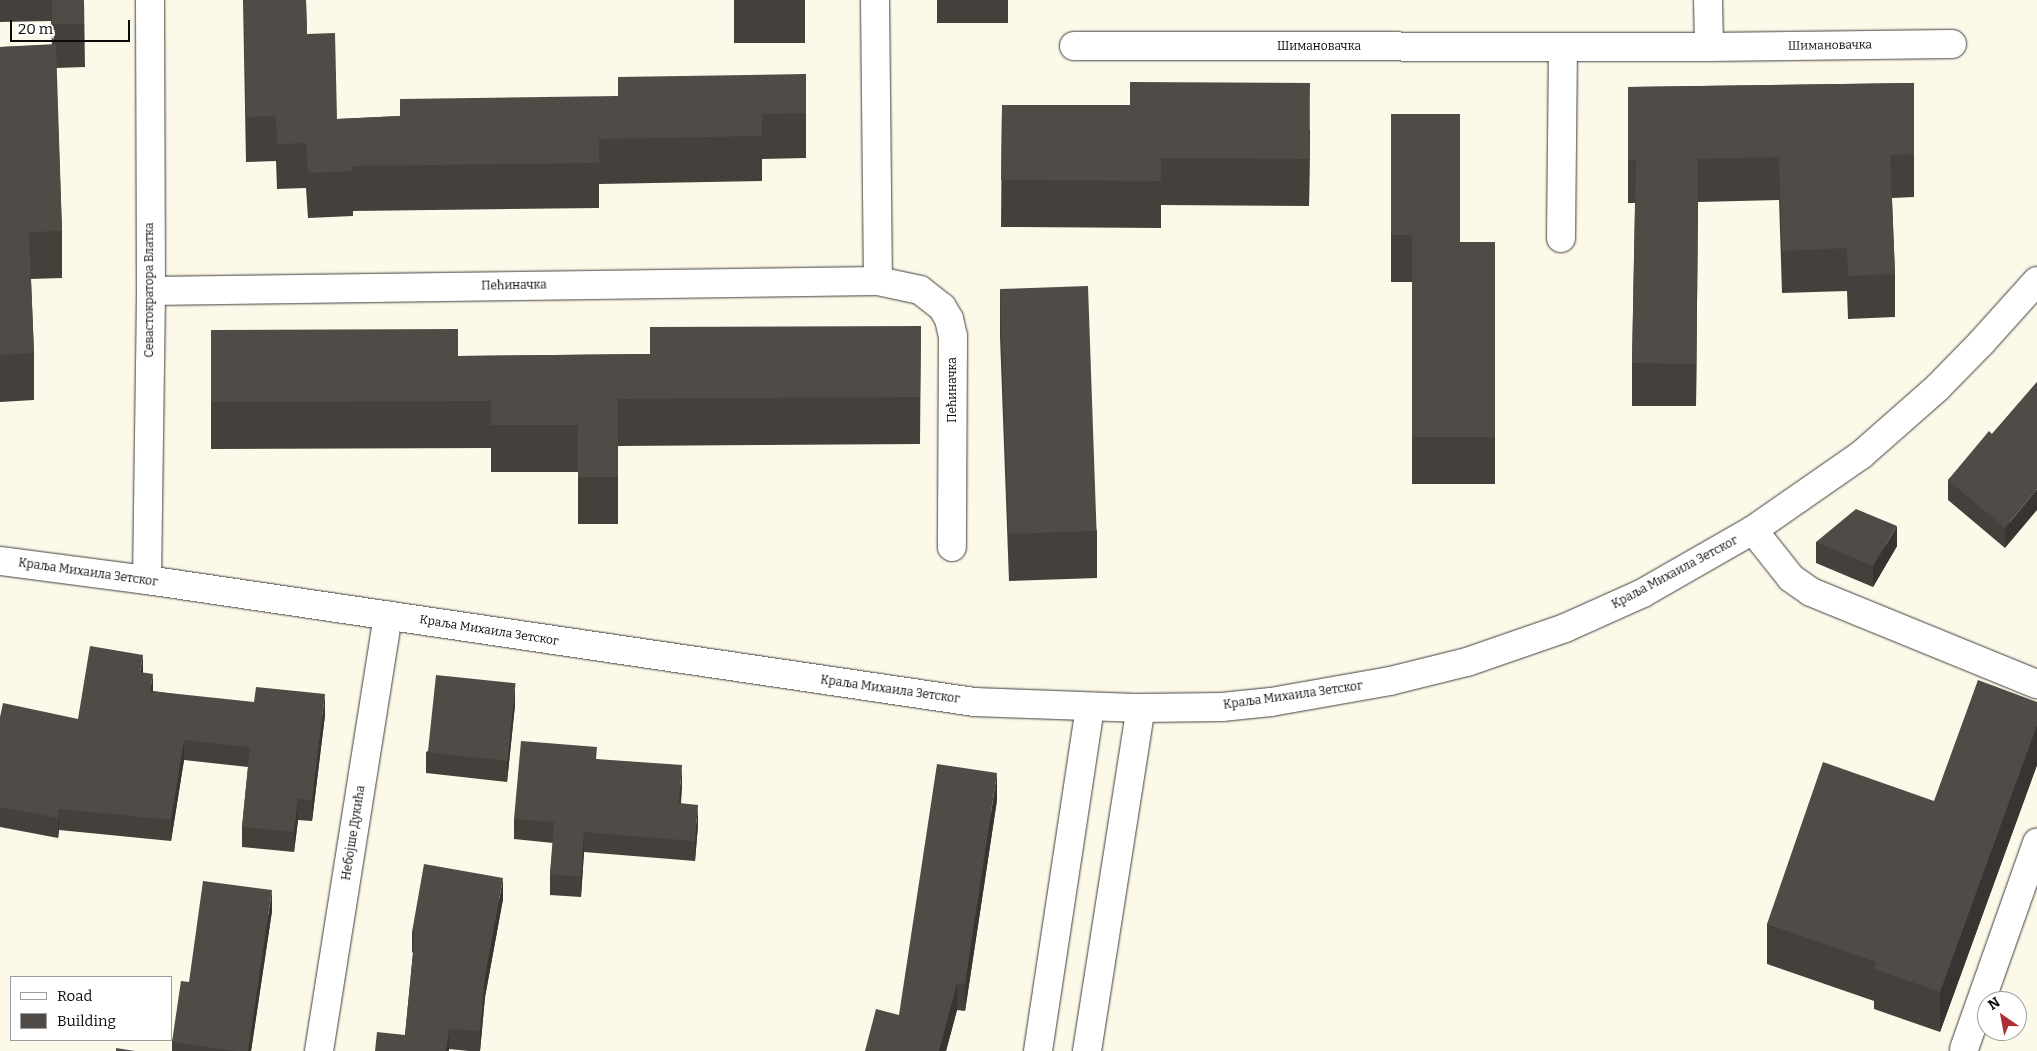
<!DOCTYPE html>
<html>
<head>
<meta charset="utf-8">
<style>
	body { margin:0 }
	#map { position:relative; width:2037px; height:1051px; overflow:hidden; background:#fdf9e8; font-family:Bitter,serif }
	div>[style] { position:absolute }
	.roads { filter:drop-shadow(0 0 1px #3d3d3d) drop-shadow(0 0 1px #3d3d3d) }
	.minor>* { height:28px; margin:-14px; padding:0 14px; transform-origin:14px; border-radius:14px; background:#fff }
	.wall>* { inset:0; background:#46403d; transform-origin:0 0 }
	.shaded-wall>* { inset:0; background:#393432 }
	.building>* { inset:0; background:#514b47; transform-origin:0 0 }
	span { translate:-50% -50%; white-space:nowrap; text-align:center; line-height:1.15; -webkit-text-stroke:5px #fff; paint-order:stroke }
	.street-label { font-size:12px; color:#0a0a0a }
	.legend { position:absolute; left:10px; top:976px; width:162px; height:65px; box-sizing:border-box; background:#fff; border:1px solid #9d9d9d; margin:0; padding:6px 9px; list-style:none; font-size:15px; color:#0a0a0a }
	.legend li { display:flex; align-items:center; gap:10px; height:25px }
	.legend b { width:25px; border:1px solid #9d9d9d }
	.north { position:absolute; left:1977px; top:991px; width:50px; height:50px; box-sizing:border-box; background:#fff; border:1px solid #9d9d9d; border-radius:50%; rotate:327deg; font-size:14px; font-weight:700; line-height:20px; text-align:center; color:#0a0a0a }
	.north::after { content:''; display:block; margin:auto; width:18px; height:22px; background:#ad2e34; clip-path:polygon(50% 0,100% 100%,50% 72%,0 100%) }
	.scale { position:absolute; left:10px; top:20px; width:120px; height:22px; box-sizing:border-box; border:2px solid #0a0a0a; border-top:0; padding-left:6px; font-size:15px; line-height:18px; white-space:nowrap; color:#0a0a0a; -webkit-text-stroke:4px #fff; paint-order:stroke }
</style>
</head>
<body>
<div id="map">
	<div class="roads">
		<div class="minor">
			<div style="left:875px;top:0;width:281px;rotate:89.4deg"></div>
			<div style="left:1074px;top:46px;width:635px;rotate:0.09deg"></div>
			<div style="left:1709px;top:47px;width:47px;rotate:-91.2deg"></div>
			<div style="left:1709px;top:47px;width:243px;rotate:-0.7deg"></div>
			<div style="left:1561px;top:238px;width:191px;rotate:-89.4deg"></div>
			<div style="left:151px;top:291px;width:727px;rotate:-0.79deg"></div>
			<div style="left:878px;top:281px;width:43px;rotate:12.1deg"></div>
			<div style="left:920px;top:290px;width:28px;rotate:38deg"></div>
			<div style="left:942px;top:307px;width:14px;rotate:60deg"></div>
			<div style="left:949px;top:319px;width:17px;rotate:77deg"></div>
			<div style="left:953px;top:336px;width:211px;rotate:90.3deg"></div>
			<div style="left:1753px;top:530px;width:61px;rotate:51.6deg"></div>
			<div style="left:1791px;top:578px;width:24px;rotate:35deg"></div>
			<div style="left:1811px;top:592px;width:244px;rotate:22.2deg"></div>
			<div style="left:0;top:561px;width:148px;rotate:7.4deg"></div>
			<div style="left:147px;top:580px;width:836px;rotate:8.39deg"></div>
			<div style="left:974px;top:702px;width:167px;rotate:2.1deg"></div>
			<div style="left:1141px;top:708px;width:81px;rotate:-0.7deg"></div>
			<div style="left:1222px;top:707px;width:49px;rotate:-5.8deg"></div>
			<div style="left:1271px;top:702px;width:121px;rotate:-10deg"></div>
			<div style="left:1390px;top:681px;width:79px;rotate:-13.9deg"></div>
			<div style="left:1467px;top:662px;width:104px;rotate:-19.1deg"></div>
			<div style="left:1565px;top:628px;width:85px;rotate:-24.2deg"></div>
			<div style="left:1643px;top:593px;width:127px;rotate:-29.8deg"></div>
			<div style="left:1753px;top:530px;width:131px;rotate:-34.8deg"></div>
			<div style="left:1861px;top:455px;width:103px;rotate:-41.4deg"></div>
			<div style="left:1938px;top:387px;width:63px;rotate:-45.6deg"></div>
			<div style="left:1982px;top:342px;width:82px;rotate:-48deg"></div>
			<div style="left:147px;top:580px;width:289px;rotate:-89.2deg"></div>
			<div style="left:151px;top:291px;width:291px;rotate:-90.2deg"></div>
			<div style="left:1964px;top:1049px;width:219px;rotate:-70.5deg"></div>
			<div style="left:319px;top:1051px;width:441px;rotate:-81deg"></div>
			<div style="left:1038px;top:1051px;width:348px;rotate:-81.4deg"></div>
			<div style="left:1087px;top:1051px;width:347px;rotate:-81.1deg"></div>
		</div>
	</div>
	<div class="wall">
		<div style="clip-path:polygon(0 0,84px 0,85px 67px,56px 68px,62px 231px,62px 278px,31px 279px,34px 353px,34px 400px,0 402px,0 47px,52px 45px,51px 21px,0 22px)"></div>
		<div style="clip-path:polygon(243px 0,306px 0,307px 34px,337px 119px,400px 116px,618px 96px,806px 74px,806px 158px,762px 159px,762px 181px,599px 184px,599px 208px,353px 211px,353px 216px,308px 218px,306px 188px,277px 189px,276px 161px,246px 162px)"></div>
		<div style="left:734px;top:0;width:71px;height:43px"></div>
		<div style="left:937px;top:0;width:71px;height:23px"></div>
		<div style="clip-path:polygon(1914px 83px,1914px 197px,1892px 198px,1895px 274px,1895px 317px,1848px 319px,1847px 291px,1782px 293px,1779px 200px,1698px 202px,1696px 406px,1632px 406px,1632px 363px,1635px 203px,1628px 203px,1628px 87px)"></div>
		<div style="clip-path:polygon(1002px 105px,1310px 130px,1309px 206px,1161px 205px,1161px 228px,1001px 227px)"></div>
		<div style="clip-path:polygon(1391px 114px,1460px 242px,1495px 242px,1495px 484px,1412px 484px,1412px 282px,1391px 282px)"></div>
		<div style="clip-path:polygon(1000px 290px,1097px 531px,1097px 578px,1009px 581px,1000px 337px)"></div>
		<div style="clip-path:polygon(921px 326px,920px 444px,618px 446px,618px 524px,578px 524px,578px 472px,491px 472px,491px 448px,211px 449px,211px 330px,458px 356px,650px 354px)"></div>
		<div style="clip-path:polygon(2037px 382px,2005px 548px,1948px 500px,1948px 480px,1992px 434px)"></div>
		<div style="clip-path:polygon(1816px 542px,1897px 546px,1873px 587px,1816px 563px)"></div>
		<div style="clip-path:polygon(143px 673px,153px 691px,325px 715px,312px 821px,298px 820px,294px 852px,242px 847px,242px 827px,248px 767px,184px 760px,171px 841px,59px 830px,58px 838px,0 827px,0 717px,78px 719px)"></div>
		<div style="clip-path:polygon(2037px 702px,2037px 765px,1940px 1032px,1874px 1009px,1874px 1001px,1767px 964px,1767px 924px,1934px 801px)"></div>
		<div style="clip-path:polygon(515px 705px,507px 782px,426px 773px,426px 752px)"></div>
		<div style="clip-path:polygon(597px 759px,682px 785px,681px 804px,698px 825px,695px 861px,584px 852px,581px 897px,550px 895px,550px 874px,553px 843px,514px 839px,514px 819px)"></div>
		<div style="clip-path:polygon(997px 800px,965px 1011px,957px 1010px,946px 1051px,865px 1051px,899px 1015px)"></div>
		<div style="clip-path:polygon(503px 899px,485px 997px,480px 1051px,469px 1051px,449px 1049px,449px 1051px,375px 1051px,405px 1035px,413px 953px,412px 952px,412px 932px)"></div>
		<div style="clip-path:polygon(272px 911px,251px 1051px,172px 1051px,172px 1042px,189px 982px)"></div>
	</div>
	<div class="shaded-wall">
		<div style="clip-path:polygon(1310px 83px,1310px 130px,1309px 206px,1309px 159px)"></div>
		<div style="clip-path:polygon(1698px 159px,1698px 202px,1696px 406px,1696px 364px)"></div>
		<div style="clip-path:polygon(2037px 489px,2037px 510px,2005px 548px,2005px 528px)"></div>
		<div style="clip-path:polygon(1897px 526px,1897px 546px,1873px 587px,1873px 566px)"></div>
		<div style="clip-path:polygon(143px 655px,143px 675px,140px 672px)"></div>
		<div style="clip-path:polygon(153px 674px,153px 695px,150px 691px)"></div>
		<div style="clip-path:polygon(515px 684px,515px 705px,507px 782px,507px 761px)"></div>
		<div style="clip-path:polygon(325px 694px,325px 715px,312px 821px,312px 800px)"></div>
		<div style="clip-path:polygon(2037px 725px,2037px 765px,1940px 1032px,1940px 992px)"></div>
		<div style="clip-path:polygon(184px 740px,184px 760px,171px 841px,171px 820px)"></div>
		<div style="clip-path:polygon(682px 765px,682px 785px,679px 824px,679px 803px)"></div>
		<div style="clip-path:polygon(997px 773px,997px 800px,965px 1011px,965px 984px)"></div>
		<div style="clip-path:polygon(298px 799px,298px 820px,294px 852px,294px 832px)"></div>
		<div style="clip-path:polygon(698px 805px,698px 825px,695px 861px,695px 841px)"></div>
		<div style="clip-path:polygon(59px 809px,59px 830px,58px 838px,58px 818px)"></div>
		<div style="clip-path:polygon(584px 832px,584px 852px,581px 897px,581px 877px)"></div>
		<div style="clip-path:polygon(503px 878px,503px 899px,485px 997px,480px 1051px,480px 1031px,485px 976px)"></div>
		<div style="clip-path:polygon(272px 890px,272px 911px,251px 1051px,248px 1051px)"></div>
		<div style="clip-path:polygon(957px 983px,957px 1010px,946px 1051px,939px 1051px)"></div>
		<div style="clip-path:polygon(449px 1029px,449px 1051px,446px 1051px)"></div>
	</div>
	<div class="building">
		<div style="left:52px;top:0;width:32px;height:24px"></div>
		<div style="clip-path:polygon(244px 0,306px 0,307px 34px,335px 33px,337px 119px,400px 116px,400px 99px,618px 96px,618px 77px,806px 74px,806px 113px,762px 114px,762px 136px,599px 139px,599px 163px,352px 166px,353px 171px,308px 173px,306px 143px,277px 144px,276px 116px,246px 117px)"></div>
		<div style="clip-path:polygon(56px 44px,62px 231px,29px 232px,34px 353px,0 355px,0 47px)"></div>
		<div style="clip-path:polygon(1130px 82px,1310px 83px,1309px 159px,1161px 158px,1161px 181px,1001px 180px,1002px 105px,1130px 105px)"></div>
		<div style="clip-path:polygon(1914px 83px,1914px 154px,1890px 155px,1895px 274px,1848px 276px,1847px 248px,1782px 251px,1779px 157px,1698px 159px,1696px 364px,1632px 363px,1636px 160px,1628px 160px,1628px 87px)"></div>
		<div style="clip-path:polygon(1391px 114px,1460px 114px,1460px 242px,1495px 242px,1495px 437px,1412px 437px,1412px 235px,1391px 235px)"></div>
		<div style="left:1088px;top:286px;width:245px;height:88px;rotate:88deg"></div>
		<div style="clip-path:polygon(921px 326px,920px 397px,618px 399px,618px 477px,578px 477px,578px 425px,491px 425px,491px 401px,211px 402px,211px 330px,458px 329px,458px 356px,650px 354px,650px 327px)"></div>
		<div style="clip-path:polygon(2037px 382px,2037px 489px,2005px 528px,1948px 480px,1989px 431px,1992px 434px)"></div>
		<div style="clip-path:polygon(1856px 509px,1897px 526px,1873px 566px,1816px 542px)"></div>
		<div style="clip-path:polygon(90px 646px,143px 655px,140px 672px,153px 674px,150px 691px,254px 702px,256px 687px,325px 694px,312px 800px,298px 799px,294px 832px,242px 827px,250px 747px,184px 740px,171px 820px,59px 809px,58px 818px,0 807px,0 717px,3px 703px,78px 719px)"></div>
		<div style="left:436px;top:675px;width:80px;height:78px;rotate:6deg"></div>
		<div style="clip-path:polygon(1978px 680px,2037px 702px,2037px 725px,1940px 992px,1874px 969px,1876px 962px,1767px 924px,1823px 762px,1934px 801px)"></div>
		<div style="clip-path:polygon(521px 741px,597px 747px,596px 759px,682px 765px,679px 803px,698px 805px,695px 841px,584px 832px,581px 877px,550px 874px,554px 822px,514px 819px)"></div>
		<div style="clip-path:polygon(937px 764px,997px 773px,965px 984px,957px 983px,939px 1051px,865px 1051px,876px 1009px,899px 1015px)"></div>
		<div style="clip-path:polygon(424px 864px,503px 878px,485px 976px,480px 1031px,449px 1029px,446px 1051px,375px 1051px,377px 1032px,405px 1035px,415px 932px,412px 932px)"></div>
		<div style="clip-path:polygon(203px 881px,272px 890px,248px 1051px,235px 1051px,172px 1042px,181px 981px,189px 982px)"></div>
		<div style="clip-path:polygon(116px 1048px,135px 1051px,116px 1051px)"></div>
	</div>
	<div class="street-label">
		<span style="left:1830px;top:46px;rotate:-1deg">Шимановачка</span>
		<span style="left:1319px;top:47px">Шимановачка</span>
		<span style="left:514px;top:286px;rotate:-1deg">Пећиначка</span>
		<span style="left:150px;top:290px;rotate:-90deg">Севастократора Влатка</span>
		<span style="left:953px;top:390px;rotate:-90deg">Пећиначка</span>
		<span style="left:88px;top:573px;rotate:8deg">Краља Михаила Зетског</span>
		<span style="left:1675px;top:573px;rotate:-28deg">Краља Михаила Зетског</span>
		<span style="left:489px;top:631px;rotate:9deg">Краља Михаила Зетског</span>
		<span style="left:890px;top:690px;rotate:8deg">Краља Михаила Зетског</span>
		<span style="left:1293px;top:696px;rotate:-8deg">Краља Михаила Зетског</span>
		<span style="left:354px;top:833px;rotate:-81deg">Небојше Дукића</span>
	</div>
	<ul class="legend">
	<li><b style="height:6px;background:#fff"></b>Road</li>
	<li><b style="height:14px;background:#514b47"></b>Building</li>
	</ul>
	<div class="north">N</div>
	<div class="scale">20 m</div>
</div>
</body>
</html>
